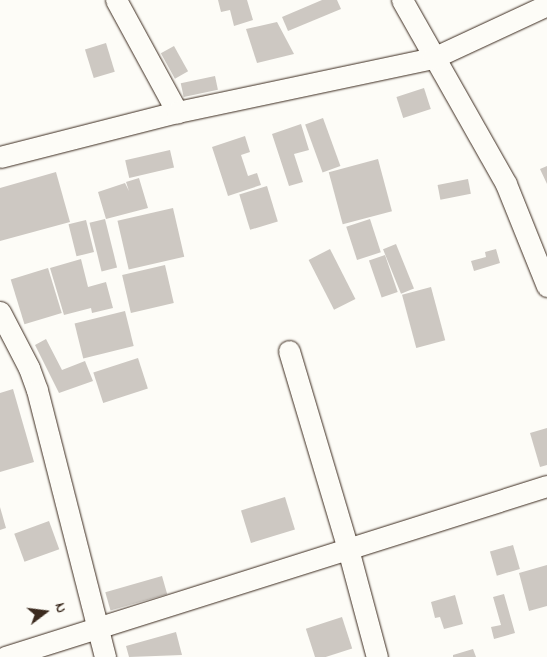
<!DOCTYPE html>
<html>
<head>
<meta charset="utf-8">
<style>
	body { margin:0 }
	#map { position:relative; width:547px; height:657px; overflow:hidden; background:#fdfcf7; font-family:"Indie Flower",sans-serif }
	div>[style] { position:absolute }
	.building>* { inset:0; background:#cdc8c2; transform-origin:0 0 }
	.roads { filter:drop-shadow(0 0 1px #3b2a1e) drop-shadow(0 0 1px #3b2a1e) }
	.street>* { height:21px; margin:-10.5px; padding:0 10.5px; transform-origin:10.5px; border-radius:10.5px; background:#fdfcf7 }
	span { translate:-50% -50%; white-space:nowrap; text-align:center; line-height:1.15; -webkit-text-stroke:4px #fdfcf7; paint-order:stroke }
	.north { position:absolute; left:20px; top:587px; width:50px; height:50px; -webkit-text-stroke:4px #fdfcf7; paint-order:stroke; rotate:75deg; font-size:14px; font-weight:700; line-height:20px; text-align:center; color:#3b2a1e }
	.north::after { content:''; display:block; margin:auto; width:18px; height:22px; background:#3b2a1e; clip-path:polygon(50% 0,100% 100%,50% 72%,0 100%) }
</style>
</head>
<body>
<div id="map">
	<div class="building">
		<div style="clip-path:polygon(218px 0,247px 0,253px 20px,234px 26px,230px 10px,221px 12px)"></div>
		<div style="clip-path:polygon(322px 0,337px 0,341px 9px,288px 31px,282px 17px)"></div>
		<div style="clip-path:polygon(277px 22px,294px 54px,257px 63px,246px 29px)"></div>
		<div style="left:106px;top:43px;width:30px;height:22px;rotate:73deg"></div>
		<div style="left:174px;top:46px;width:29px;height:15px;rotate:61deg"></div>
		<div style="left:215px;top:76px;width:14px;height:35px;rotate:78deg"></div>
		<div style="left:424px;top:88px;width:22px;height:29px;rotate:72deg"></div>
		<div style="left:323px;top:118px;width:51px;height:19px;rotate:70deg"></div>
		<div style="clip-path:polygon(301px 124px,309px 150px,294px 154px,303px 182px,289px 186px,272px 134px)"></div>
		<div style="clip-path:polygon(245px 136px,250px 152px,241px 155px,248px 176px,257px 173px,261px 185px,228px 196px,212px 147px)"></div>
		<div style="left:170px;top:150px;width:18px;height:46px;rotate:77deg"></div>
		<div style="left:378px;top:159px;width:54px;height:51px;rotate:75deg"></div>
		<div style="clip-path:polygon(547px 166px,547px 184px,540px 169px)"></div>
		<div style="clip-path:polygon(56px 172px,70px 222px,0 241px,0 188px)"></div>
		<div style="clip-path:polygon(139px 178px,148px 208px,106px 219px,98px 192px,125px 183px,129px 191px,126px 182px)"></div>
		<div style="left:468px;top:179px;width:15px;height:31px;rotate:79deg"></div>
		<div style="left:267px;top:186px;width:37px;height:29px;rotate:73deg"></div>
		<div style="left:173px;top:208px;width:50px;height:57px;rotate:77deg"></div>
		<div style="left:105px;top:219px;width:50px;height:16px;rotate:76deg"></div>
		<div style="left:370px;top:219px;width:35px;height:25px;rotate:72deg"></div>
		<div style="left:86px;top:220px;width:33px;height:18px;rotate:76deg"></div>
		<div style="left:396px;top:244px;width:48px;height:14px;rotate:68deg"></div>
		<div style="left:330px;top:249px;width:56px;height:24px;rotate:63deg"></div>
		<div style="clip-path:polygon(496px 249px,500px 263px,474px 271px,471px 261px,486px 257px,485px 252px)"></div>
		<div style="left:385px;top:255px;width:39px;height:17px;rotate:71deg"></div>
		<div style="clip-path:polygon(81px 259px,88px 287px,106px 282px,113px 308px,92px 313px,91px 308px,64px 315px,50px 268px)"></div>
		<div style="left:165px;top:265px;width:39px;height:44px;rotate:77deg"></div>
		<div style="left:48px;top:268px;width:47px;height:39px;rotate:73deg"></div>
		<div style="left:431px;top:287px;width:55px;height:30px;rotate:75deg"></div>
		<div style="left:125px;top:311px;width:36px;height:52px;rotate:76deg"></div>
		<div style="clip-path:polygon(46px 339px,62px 370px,85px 361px,93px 381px,59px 393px,35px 345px)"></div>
		<div style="left:138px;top:358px;width:32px;height:47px;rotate:72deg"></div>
		<div style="clip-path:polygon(13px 389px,34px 462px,0 472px,0 393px)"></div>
		<div style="clip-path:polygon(547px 428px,547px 465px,540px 467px,530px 433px)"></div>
		<div style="left:285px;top:497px;width:34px;height:46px;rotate:73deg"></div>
		<div style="clip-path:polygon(0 507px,6px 528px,0 530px)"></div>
		<div style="left:49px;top:521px;width:30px;height:37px;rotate:70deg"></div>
		<div style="left:513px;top:545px;width:25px;height:24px;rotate:74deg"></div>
		<div style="clip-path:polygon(547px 565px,547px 606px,529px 611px,519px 573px)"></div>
		<div style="left:162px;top:576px;width:19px;height:59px;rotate:74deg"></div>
		<div style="clip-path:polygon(504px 594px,515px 633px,494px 639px,491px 627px,501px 625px,493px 597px)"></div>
		<div style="clip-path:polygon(455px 595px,463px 624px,444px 629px,440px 617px,435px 618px,431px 602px)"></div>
		<div style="left:342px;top:617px;width:33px;height:38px;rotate:72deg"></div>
		<div style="clip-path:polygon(176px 632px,182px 655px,129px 657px,126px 646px)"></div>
		<div style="clip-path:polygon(473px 649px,476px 657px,453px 657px,453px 655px)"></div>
	</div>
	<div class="roads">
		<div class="street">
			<div style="left:116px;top:0;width:128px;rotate:61.4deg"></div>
			<div style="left:402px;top:0;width:211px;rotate:60.5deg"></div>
			<div style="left:506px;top:184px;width:110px;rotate:68.1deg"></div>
			<div style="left:0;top:157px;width:183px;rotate:-14.3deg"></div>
			<div style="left:177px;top:112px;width:262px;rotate:-11.9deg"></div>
			<div style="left:433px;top:58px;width:126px;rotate:-24.9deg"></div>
			<div style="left:0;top:312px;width:63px;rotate:62.6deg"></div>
			<div style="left:29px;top:368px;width:23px;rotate:70deg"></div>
			<div style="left:37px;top:390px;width:276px;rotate:75.7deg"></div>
			<div style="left:289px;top:351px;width:207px;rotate:73.4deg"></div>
			<div style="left:348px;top:549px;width:112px;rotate:75deg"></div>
			<div style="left:5px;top:657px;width:568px;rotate:-17.51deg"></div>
		</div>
	</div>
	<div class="north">N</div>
</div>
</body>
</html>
